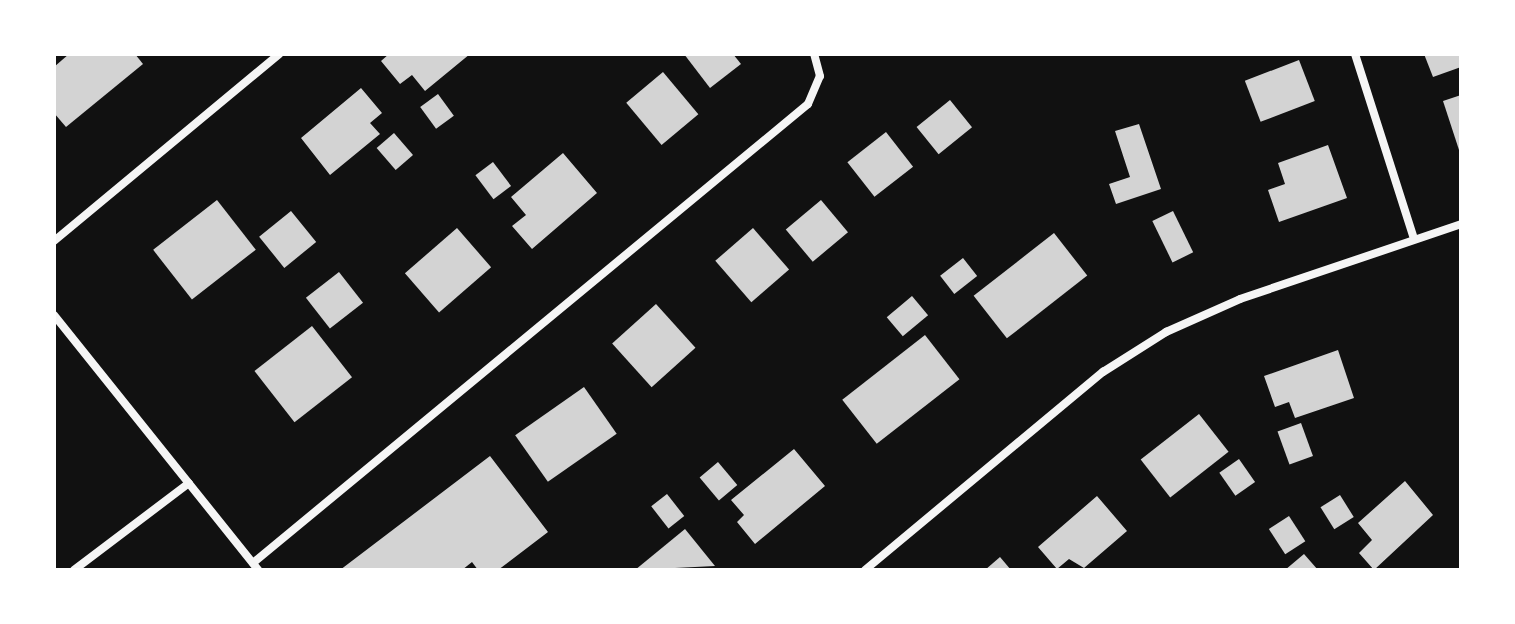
<!DOCTYPE html>
<html>
<head>
<meta charset="utf-8">
<style>
	body { margin:0 }
	#map { position:relative; width:1515px; height:624px; overflow:hidden; background:#111; font-family:Cabin,sans-serif }
	div>[style] { position:absolute }
	.building>* { inset:0; background:#d3d3d3; transform-origin:0 0 }
	.minor>* { height:8px; margin:-4px; padding:0 4px; transform-origin:4px; border-radius:4px; background:#f5f5f5 }
	span { translate:-50% -50%; white-space:nowrap; text-align:center; line-height:1.15; -webkit-text-stroke:7px #fff; paint-order:stroke }
	.frame { position:absolute; inset:0; border:56px solid #fff; pointer-events:none }
</style>
</head>
<body>
<div id="map">
	<div class="building">
		<div style="clip-path:polygon(69px 54px,135px 54px,143px 64px,66px 127px,54px 113px,54px 67px)"></div>
		<div style="clip-path:polygon(389px 54px,470px 54px,425px 91px,412px 75px,400px 84px,381px 61px)"></div>
		<div style="clip-path:polygon(684px 54px,733px 54px,741px 64px,710px 88px)"></div>
		<div style="clip-path:polygon(1424px 54px,1461px 54px,1461px 67px,1433px 77px)"></div>
		<div style="left:1299px;top:60px;width:44px;height:58px;rotate:69deg"></div>
		<div style="left:663px;top:72px;width:55px;height:48px;rotate:50deg"></div>
		<div style="clip-path:polygon(361px 88px,382px 113px,370px 123px,380px 134px,330px 175px,301px 138px)"></div>
		<div style="left:438px;top:94px;width:27px;height:22px;rotate:54deg"></div>
		<div style="clip-path:polygon(1461px 95px,1461px 152px,1460px 153px,1443px 101px)"></div>
		<div style="left:950px;top:100px;width:35px;height:43px;rotate:51deg"></div>
		<div style="clip-path:polygon(1139px 124px,1161px 189px,1116px 204px,1109px 184px,1130px 177px,1115px 131px)"></div>
		<div style="left:886px;top:132px;width:44px;height:49px;rotate:52deg"></div>
		<div style="left:394px;top:133px;width:29px;height:23px;rotate:49deg"></div>
		<div style="clip-path:polygon(1328px 145px,1347px 198px,1279px 222px,1268px 190px,1285px 184px,1278px 163px)"></div>
		<div style="clip-path:polygon(563px 153px,597px 193px,532px 249px,512px 226px,526px 215px,511px 197px)"></div>
		<div style="left:493px;top:162px;width:30px;height:22px;rotate:53deg"></div>
		<div style="left:217px;top:200px;width:63px;height:81px;rotate:52deg"></div>
		<div style="left:821px;top:200px;width:42px;height:46px;rotate:50deg"></div>
		<div style="left:291px;top:211px;width:40px;height:41px;rotate:51deg"></div>
		<div style="left:1173px;top:211px;width:46px;height:23px;rotate:64deg"></div>
		<div style="left:457px;top:228px;width:52px;height:69px;rotate:49deg"></div>
		<div style="left:753px;top:228px;width:55px;height:50px;rotate:49deg"></div>
		<div style="left:1054px;top:233px;width:54px;height:102px;rotate:52deg"></div>
		<div style="left:963px;top:258px;width:23px;height:29px;rotate:52deg"></div>
		<div style="left:339px;top:272px;width:39px;height:42px;rotate:52deg"></div>
		<div style="left:912px;top:296px;width:25px;height:33px;rotate:50deg"></div>
		<div style="left:656px;top:304px;width:59px;height:59px;rotate:48deg"></div>
		<div style="left:312px;top:326px;width:65px;height:73px;rotate:52deg"></div>
		<div style="left:925px;top:335px;width:56px;height:105px;rotate:52deg"></div>
		<div style="clip-path:polygon(1338px 350px,1354px 398px,1295px 418px,1289px 402px,1275px 407px,1264px 376px)"></div>
		<div style="left:584px;top:387px;width:57px;height:84px;rotate:55deg"></div>
		<div style="left:1199px;top:414px;width:48px;height:74px;rotate:52deg"></div>
		<div style="left:1301px;top:423px;width:35px;height:25px;rotate:70deg"></div>
		<div style="clip-path:polygon(794px 449px,825px 486px,755px 544px,737px 522px,744px 515px,731px 500px)"></div>
		<div style="clip-path:polygon(490px 456px,548px 532px,498px 570px,478px 570px,472px 562px,462px 570px,340px 570px)"></div>
		<div style="left:1239px;top:459px;width:28px;height:24px;rotate:55deg"></div>
		<div style="left:718px;top:462px;width:30px;height:24px;rotate:50deg"></div>
		<div style="clip-path:polygon(1405px 481px,1433px 515px,1374px 570px,1359px 553px,1372px 540px,1358px 523px)"></div>
		<div style="left:667px;top:494px;width:28px;height:20px;rotate:52deg"></div>
		<div style="left:1340px;top:495px;width:26px;height:23px;rotate:58deg"></div>
		<div style="clip-path:polygon(1097px 496px,1127px 531px,1084px 568px,1069px 559px,1057px 569px,1038px 547px)"></div>
		<div style="left:1289px;top:516px;width:30px;height:24px;rotate:57deg"></div>
		<div style="clip-path:polygon(685px 529px,715px 566px,635px 570px)"></div>
		<div style="clip-path:polygon(1304px 554px,1318px 570px,1285px 570px)"></div>
		<div style="clip-path:polygon(1000px 557px,1011px 570px,985px 570px)"></div>
	</div>
	<div class="minor">
		<div style="left:1355px;top:54px;width:194px;rotate:72.3deg"></div>
		<div style="left:54px;top:241px;width:293px;rotate:-39.7deg"></div>
		<div style="left:54px;top:315px;width:327px;rotate:51.3deg"></div>
		<div style="left:253px;top:563px;width:720px;rotate:-39.59deg"></div>
		<div style="left:808px;top:104px;width:30px;rotate:-67deg"></div>
		<div style="left:820px;top:76px;width:23px;rotate:-105deg"></div>
		<div style="left:74px;top:570px;width:144px;rotate:-37.1deg"></div>
		<div style="left:865px;top:570px;width:310px;rotate:-39.8deg"></div>
		<div style="left:1103px;top:372px;width:75px;rotate:-32.4deg"></div>
		<div style="left:1166px;top:332px;width:81px;rotate:-24deg"></div>
		<div style="left:1240px;top:299px;width:233px;rotate:-18.7deg"></div>
	</div>
	<div class="frame"></div>
</div>
</body>
</html>
